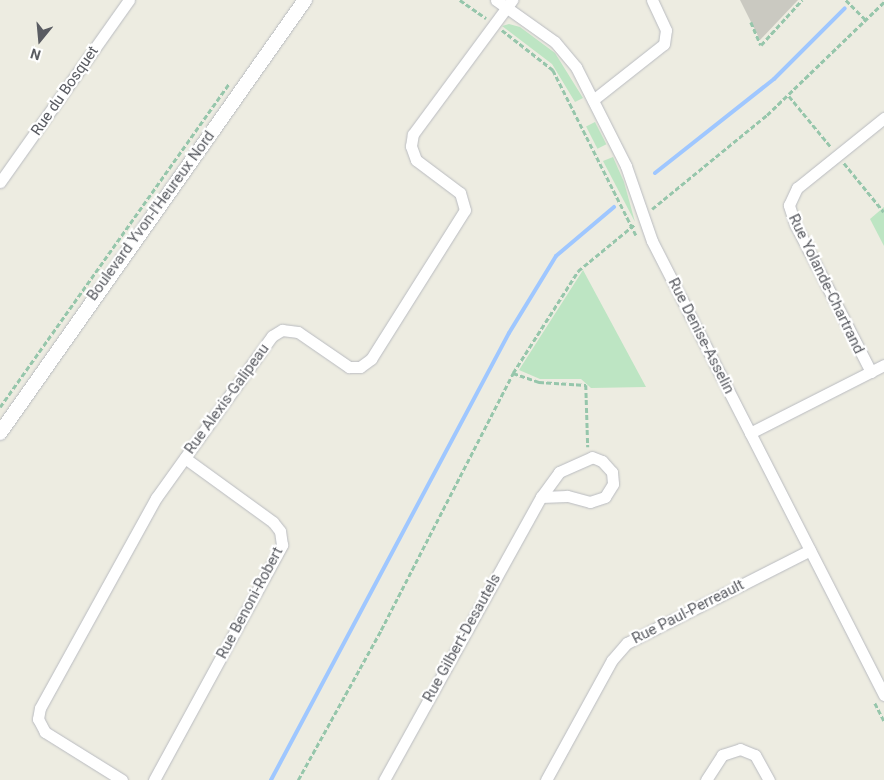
<!DOCTYPE html>
<html>
<head>
<meta charset="utf-8">
<style>
	body { margin:0 }
	#map { position:relative; width:884px; height:780px; overflow:hidden; background:#edece1; font-family:Roboto,sans-serif }
	div>[style] { position:absolute }
	.green>* { inset:0; background:#bde5c3; transform-origin:0 0 }
	.stream>* { height:4px; margin:-2px; padding:0 2px; transform-origin:2px; border-radius:2px; background:#9fc7ff }
	.building>* { inset:0; background:#cac9c1 }
	.path>* { height:2.5px; margin-top:-1.25px; transform-origin:0; background:repeating-linear-gradient(90deg,#96c6ab 0 5px,transparent 0 7.5px) }
	.roads { filter:drop-shadow(0 0 1px #b9bbc0) drop-shadow(0 0 1px #b9bbc0) }
	.minor>* { height:11px; margin:-5.5px; padding:0 5.5px; transform-origin:5.5px; border-radius:5.5px; background:#fff }
	.tertiary>* { height:14px; margin:-7px; padding:0 7px; transform-origin:7px; border-radius:7px; background:#fff }
	span { translate:-50% -50%; white-space:nowrap; text-align:center; line-height:1.15; -webkit-text-stroke:4.5px #fff; paint-order:stroke }
	.street-label { font-size:15px; color:#5a5c62 }
	.north { position:absolute; left:15px; top:15px; width:50px; height:50px; -webkit-text-stroke:4px #fff; paint-order:stroke; rotate:197deg; font-size:14px; font-weight:700; line-height:20px; text-align:center; color:#5a5c62 }
	.north::after { content:''; display:block; margin:auto; width:18px; height:22px; background:#5a5c62; clip-path:polygon(50% 0,100% 100%,50% 72%,0 100%) }
</style>
</head>
<body>
<div id="map">
	<div class="green">
		<div style="clip-path:polygon(509px 24px,520px 27px,555px 53px,583px 98px,575px 102px,552px 64px,502px 26px)"></div>
		<div style="left:595px;top:122px;width:25px;height:10px;rotate:63deg"></div>
		<div style="clip-path:polygon(613px 157px,624px 182px,635px 222px,603px 161px)"></div>
		<div style="clip-path:polygon(884px 207px,884px 246px,870px 219px)"></div>
		<div style="clip-path:polygon(583px 270px,646px 387px,591px 388px,581px 379px,540px 379px,519px 370px)"></div>
	</div>
	<div class="stream">
		<div style="left:655px;top:173px;width:152px;rotate:-38.3deg"></div>
		<div style="left:774px;top:79px;width:100px;rotate:-45deg"></div>
		<div style="left:271px;top:780px;width:506px;rotate:-61.97deg"></div>
		<div style="left:509px;top:333px;width:90px;rotate:-58.6deg"></div>
		<div style="left:556px;top:256px;width:76px;rotate:-40.2deg"></div>
	</div>
	<div class="building">
		<div style="clip-path:polygon(740px 0,798px 0,760px 40px)"></div>
	</div>
	<div class="path">
		<div style="left:460px;top:0;width:32px;rotate:35deg"></div>
		<div style="left:846px;top:0;width:28px;rotate:45deg"></div>
		<div style="left:751px;top:22px;width:25px;rotate:67deg"></div>
		<div style="left:761px;top:45px;width:61px;rotate:-47.7deg"></div>
		<div style="left:502px;top:30px;width:65px;rotate:38.1deg"></div>
		<div style="left:553px;top:70px;width:185px;rotate:63.3deg"></div>
		<div style="left:789px;top:96px;width:66px;rotate:50.5deg"></div>
		<div style="left:844px;top:163px;width:63px;rotate:50.8deg"></div>
		<div style="left:652px;top:209px;width:149px;rotate:-39.3deg"></div>
		<div style="left:767px;top:115px;width:163px;rotate:-44deg"></div>
		<div style="left:513px;top:373px;width:28px;rotate:19deg"></div>
		<div style="left:539px;top:382px;width:47px;rotate:3.7deg"></div>
		<div style="left:586px;top:385px;width:62px;rotate:88.2deg"></div>
		<div style="left:0;top:407px;width:397px;rotate:-54.7deg"></div>
		<div style="left:875px;top:703px;width:20px;rotate:63deg"></div>
		<div style="left:298px;top:780px;width:171px;rotate:-61deg"></div>
		<div style="left:381px;top:630px;width:289px;rotate:-62.8deg"></div>
		<div style="left:513px;top:373px;width:121px;rotate:-57.5deg"></div>
		<div style="left:578px;top:271px;width:74px;rotate:-39.5deg"></div>
	</div>
	<div class="roads">
		<div class="minor">
			<div style="left:496px;top:0;width:72px;rotate:35.4deg"></div>
			<div style="left:555px;top:42px;width:33px;rotate:50deg"></div>
			<div style="left:576px;top:67px;width:111px;rotate:63.2deg"></div>
			<div style="left:626px;top:166px;width:79px;rotate:70.9deg"></div>
			<div style="left:652px;top:241px;width:510px;rotate:62.93deg"></div>
			<div style="left:593px;top:100px;width:90px;rotate:-38.3deg"></div>
			<div style="left:664px;top:44px;width:14px;rotate:-82deg"></div>
			<div style="left:666px;top:30px;width:33px;rotate:-115deg"></div>
			<div style="left:0;top:182px;width:223px;rotate:-54.7deg"></div>
			<div style="left:871px;top:372px;width:166px;rotate:-117.2deg"></div>
			<div style="left:795px;top:224px;width:20px;rotate:-108deg"></div>
			<div style="left:789px;top:205px;width:19px;rotate:-65deg"></div>
			<div style="left:797px;top:188px;width:112px;rotate:-38.8deg"></div>
			<div style="left:750px;top:433px;width:150px;rotate:-26.9deg"></div>
			<div style="left:592px;top:457px;width:11px;rotate:22deg"></div>
			<div style="left:602px;top:461px;width:15px;rotate:48deg"></div>
			<div style="left:612px;top:472px;width:12px;rotate:85deg"></div>
			<div style="left:613px;top:484px;width:15px;rotate:122deg"></div>
			<div style="left:605px;top:497px;width:16px;rotate:162deg"></div>
			<div style="left:590px;top:502px;width:24px;rotate:-165deg"></div>
			<div style="left:567px;top:496px;width:26px;rotate:178deg"></div>
			<div style="left:541px;top:497px;width:31px;rotate:-54deg"></div>
			<div style="left:559px;top:472px;width:36px;rotate:-24deg"></div>
			<div style="left:122px;top:780px;width:91px;rotate:-148.1deg"></div>
			<div style="left:45px;top:732px;width:15px;rotate:-118deg"></div>
			<div style="left:38px;top:719px;width:11px;rotate:-80deg"></div>
			<div style="left:40px;top:708px;width:240px;rotate:-61.1deg"></div>
			<div style="left:156px;top:498px;width:199px;rotate:-54.4deg"></div>
			<div style="left:272px;top:336px;width:12px;rotate:-31deg"></div>
			<div style="left:282px;top:330px;width:16px;rotate:7deg"></div>
			<div style="left:298px;top:332px;width:62px;rotate:34.5deg"></div>
			<div style="left:349px;top:367px;width:11px"></div>
			<div style="left:360px;top:367px;width:14px;rotate:-36deg"></div>
			<div style="left:371px;top:359px;width:176px;rotate:-57.8deg"></div>
			<div style="left:465px;top:210px;width:18px;rotate:-106deg"></div>
			<div style="left:460px;top:193px;width:55px;rotate:-143.1deg"></div>
			<div style="left:416px;top:160px;width:15px;rotate:-110deg"></div>
			<div style="left:411px;top:146px;width:12px;rotate:-81deg"></div>
			<div style="left:413px;top:134px;width:167px;rotate:-53.5deg"></div>
			<div style="left:154px;top:780px;width:268px;rotate:-61.4deg"></div>
			<div style="left:282px;top:545px;width:14px;rotate:-98deg"></div>
			<div style="left:280px;top:531px;width:11px;rotate:-128deg"></div>
			<div style="left:273px;top:522px;width:109px;rotate:-144deg"></div>
			<div style="left:384px;top:780px;width:324px;rotate:-61deg"></div>
			<div style="left:546px;top:780px;width:137px;rotate:-61.2deg"></div>
			<div style="left:612px;top:660px;width:23px;rotate:-49deg"></div>
			<div style="left:627px;top:643px;width:205px;rotate:-26.9deg"></div>
			<div style="left:706px;top:780px;width:30px;rotate:-57deg"></div>
			<div style="left:722px;top:755px;width:19px;rotate:-18deg"></div>
			<div style="left:740px;top:749px;width:16px;rotate:22deg"></div>
			<div style="left:755px;top:755px;width:29px;rotate:61deg"></div>
		</div>
		<div class="tertiary">
			<div style="left:0;top:433px;width:530px;rotate:-54.84deg"></div>
		</div>
	</div>
	<div class="street-label">
		<span style="left:65px;top:91px;rotate:-55deg">Rue du Bosquet</span>
		<span style="left:151px;top:216px;rotate:-54deg">Boulevard Yvon-l'Heureux Nord</span>
		<span style="left:826px;top:284px;rotate:64deg">Rue Yolande-Chartrand</span>
		<span style="left:701px;top:336px;rotate:63deg">Rue Denise-Asselin</span>
		<span style="left:227px;top:399px;rotate:-54deg">Rue Alexis-Galipeau</span>
		<span style="left:250px;top:603px;rotate:-62deg">Rue Benoni-Robert</span>
		<span style="left:688px;top:612px;rotate:-27deg">Rue Paul-Perreault</span>
		<span style="left:462px;top:638px;rotate:-61deg">Rue Gilbert-Desautels</span>
	</div>
	<div class="north">N</div>
</div>
</body>
</html>
